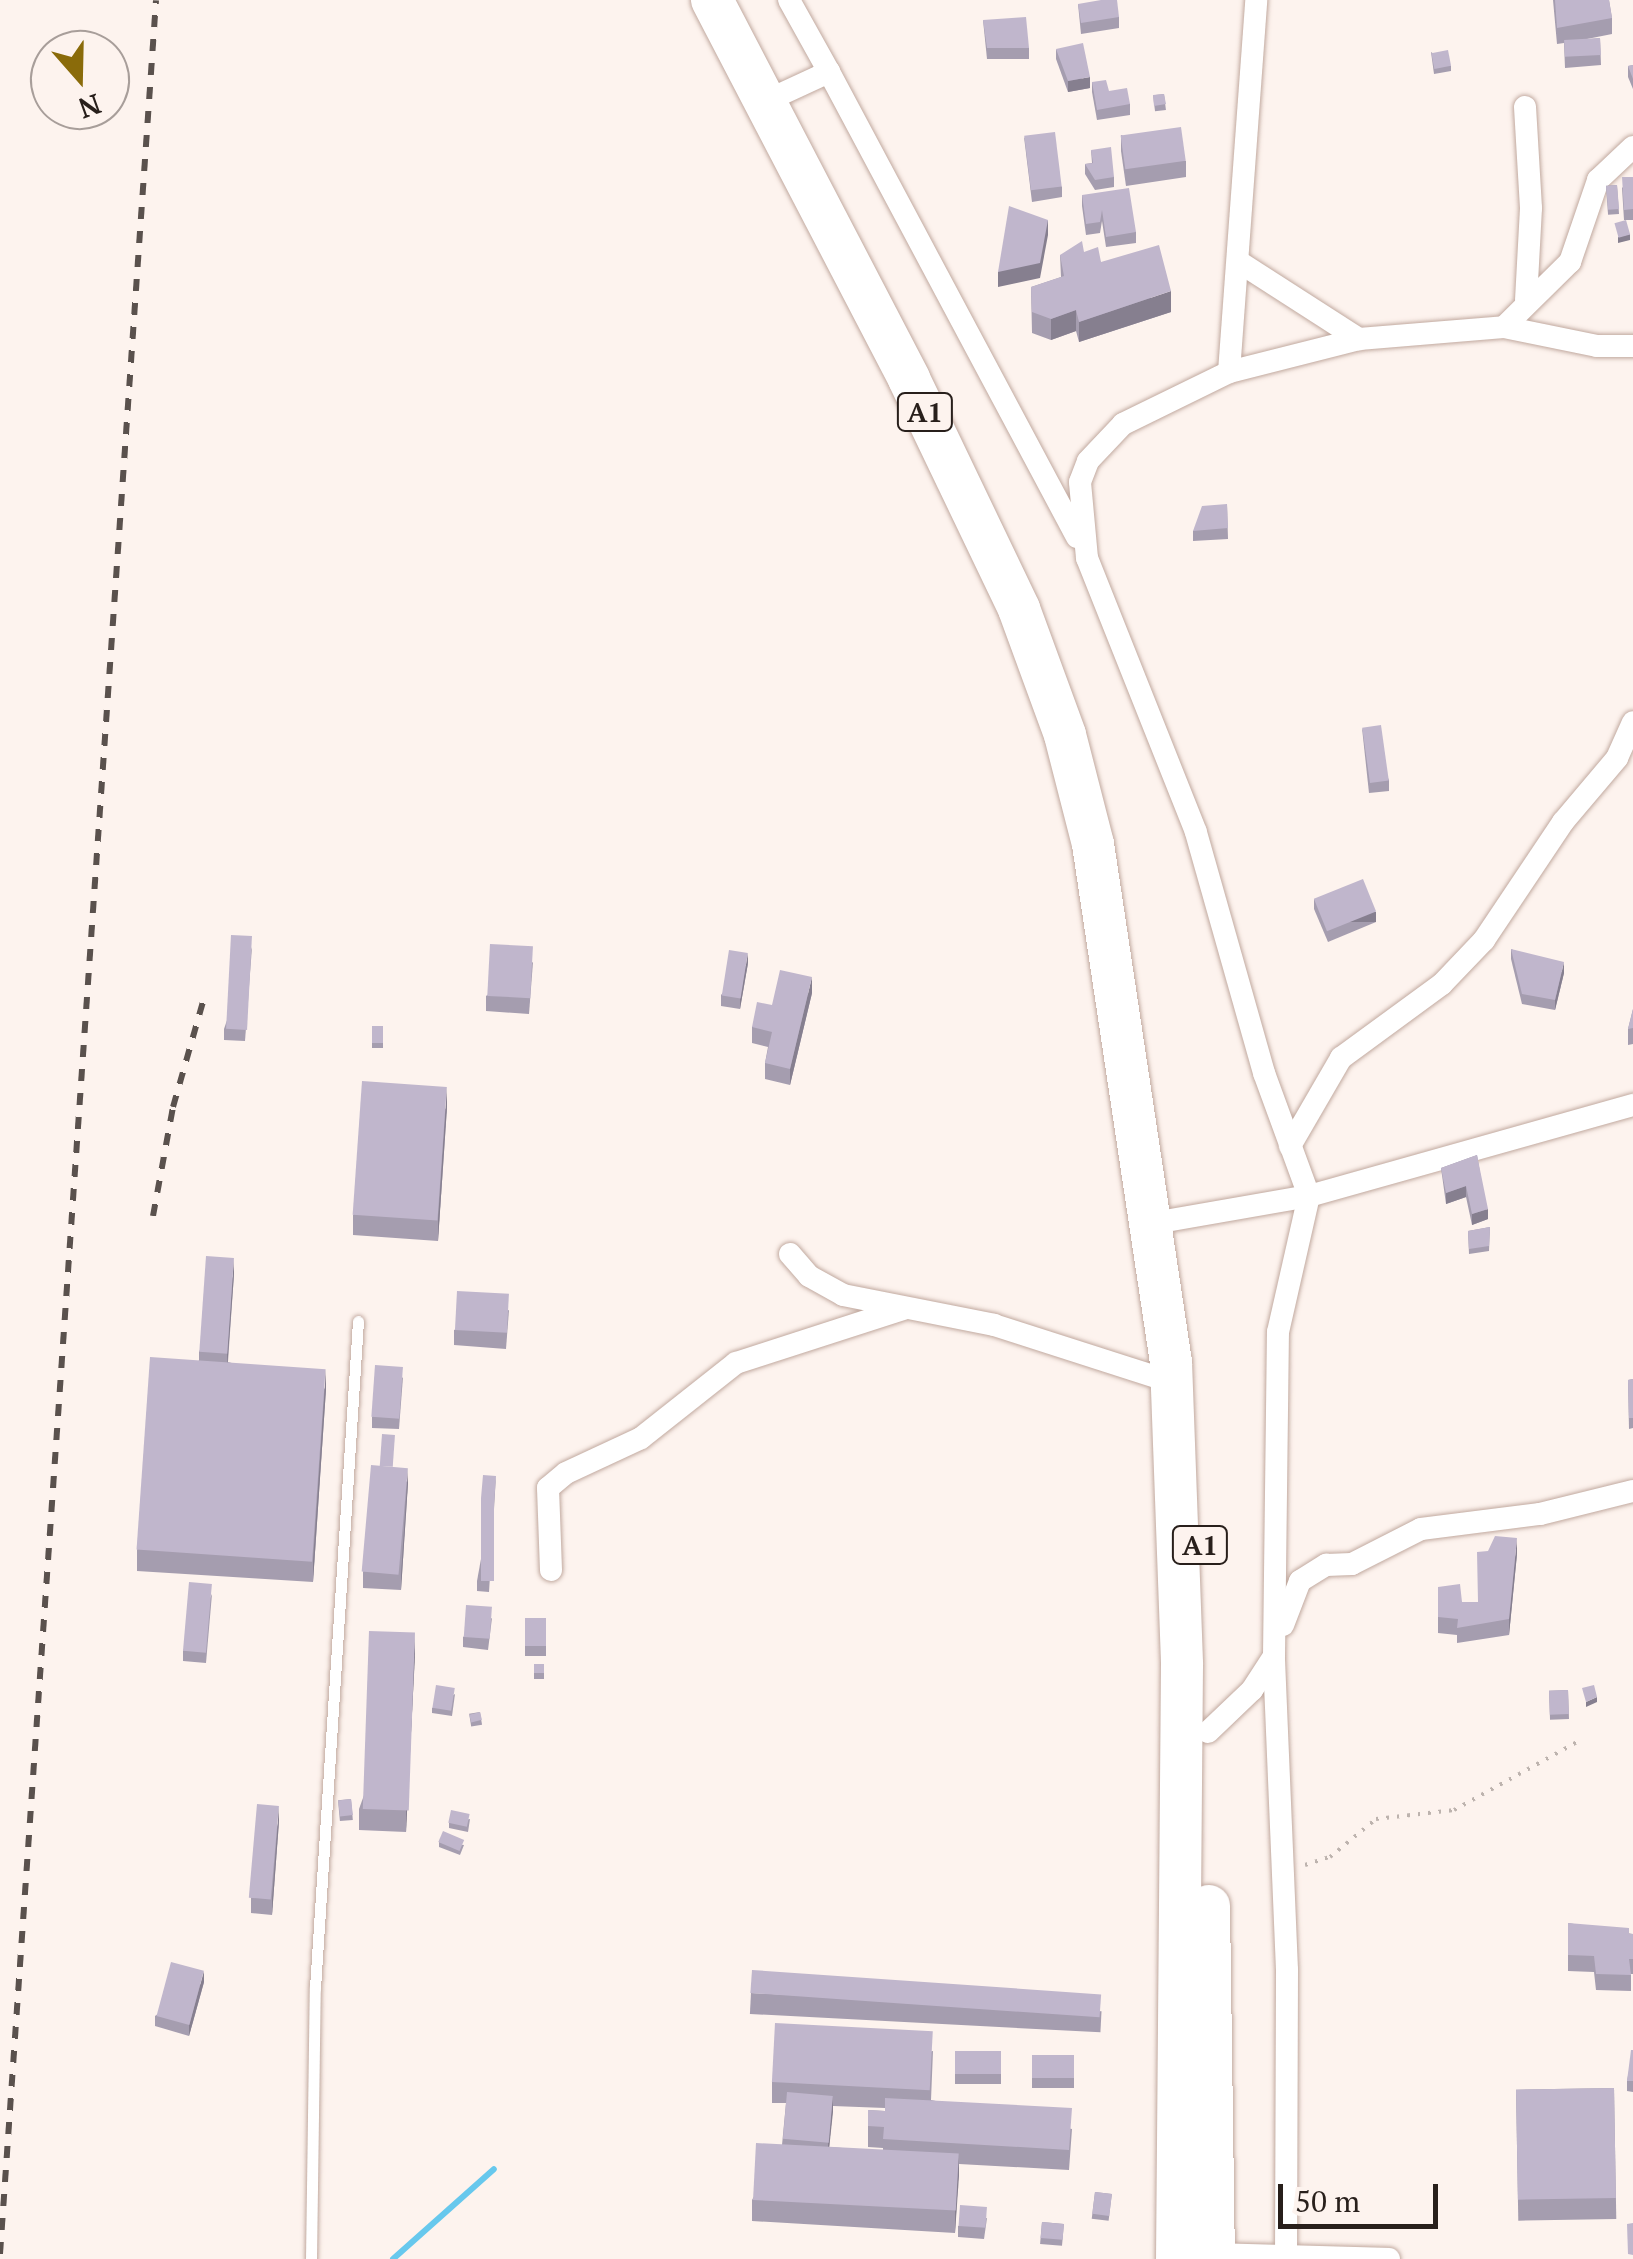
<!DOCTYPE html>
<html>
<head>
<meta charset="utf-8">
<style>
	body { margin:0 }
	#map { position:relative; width:1633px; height:2259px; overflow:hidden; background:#fdf3ee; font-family:"PT Serif",serif }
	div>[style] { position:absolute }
	.stream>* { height:6px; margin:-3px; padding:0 3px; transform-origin:3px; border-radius:3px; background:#67c8ed }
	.path>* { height:4px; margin-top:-2px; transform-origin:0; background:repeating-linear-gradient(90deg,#bdb3ae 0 2.5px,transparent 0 10.5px) }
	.roads { filter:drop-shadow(0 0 2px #c1a99f) drop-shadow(0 0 2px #c1a99f) }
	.lane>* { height:11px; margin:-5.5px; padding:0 5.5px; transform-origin:5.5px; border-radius:5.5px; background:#fff }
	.street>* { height:22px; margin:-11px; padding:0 11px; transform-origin:11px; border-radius:11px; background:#fff }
	.highway>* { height:42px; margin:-21px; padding:0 21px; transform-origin:21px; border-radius:21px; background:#fff }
	.rail>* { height:6px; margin-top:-3px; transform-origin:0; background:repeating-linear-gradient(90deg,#5a514d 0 12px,transparent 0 24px) }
	.wall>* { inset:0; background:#a59daf; transform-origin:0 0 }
	.shaded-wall>* { inset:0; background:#867f8f; transform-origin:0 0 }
	.building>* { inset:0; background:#c0b6cc; transform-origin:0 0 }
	span { translate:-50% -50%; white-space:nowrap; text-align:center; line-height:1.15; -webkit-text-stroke:8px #fdf3ee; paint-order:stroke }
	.shield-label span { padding:2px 8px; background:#fdf3ee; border:2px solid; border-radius:8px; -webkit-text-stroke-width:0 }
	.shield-label { font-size:28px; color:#281f1b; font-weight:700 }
	.north { position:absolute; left:30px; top:30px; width:100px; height:100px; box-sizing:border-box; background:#fdf3ee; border:2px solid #a89e9a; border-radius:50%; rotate:160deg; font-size:28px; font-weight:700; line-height:40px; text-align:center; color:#281f1b }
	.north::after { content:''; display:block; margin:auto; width:35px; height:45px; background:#8a6b0a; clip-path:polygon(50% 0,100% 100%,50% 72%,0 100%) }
	.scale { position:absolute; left:1278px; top:2184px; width:160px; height:45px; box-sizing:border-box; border:5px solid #281f1b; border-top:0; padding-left:12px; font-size:30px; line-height:35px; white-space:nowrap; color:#281f1b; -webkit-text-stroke:8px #fdf3ee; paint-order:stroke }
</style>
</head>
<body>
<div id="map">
	<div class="stream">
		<div style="left:393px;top:2259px;width:135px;rotate:-41.7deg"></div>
	</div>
	<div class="path">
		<div style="left:1305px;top:1865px;width:26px;rotate:-18deg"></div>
		<div style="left:1330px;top:1857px;width:60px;rotate:-39.6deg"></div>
		<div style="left:1376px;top:1819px;width:79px;rotate:-6.6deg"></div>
		<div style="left:1454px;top:1810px;width:141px;rotate:-28.9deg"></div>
	</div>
	<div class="roads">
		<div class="lane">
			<div style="left:311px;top:2259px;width:271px;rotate:-89.2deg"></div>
			<div style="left:315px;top:1988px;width:668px;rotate:-86.31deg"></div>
		</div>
		<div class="street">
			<div style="left:789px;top:0;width:82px;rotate:60.9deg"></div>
			<div style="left:764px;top:102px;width:72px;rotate:-24.8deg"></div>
			<div style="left:829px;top:72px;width:527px;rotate:61.93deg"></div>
			<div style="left:1525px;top:107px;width:101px;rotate:86.6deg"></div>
			<div style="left:1531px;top:208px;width:92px;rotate:93.1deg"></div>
			<div style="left:1239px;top:262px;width:143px;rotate:32.7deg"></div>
			<div style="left:1504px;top:327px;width:93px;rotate:-44.6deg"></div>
			<div style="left:1570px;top:262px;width:87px;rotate:-71.1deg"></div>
			<div style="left:1598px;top:180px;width:48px;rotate:-43.3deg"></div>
			<div style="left:1229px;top:372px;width:373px;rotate:-85.8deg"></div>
			<div style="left:1290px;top:1146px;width:102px;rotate:-59.9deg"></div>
			<div style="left:1341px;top:1058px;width:125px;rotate:-36.2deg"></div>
			<div style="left:1442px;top:984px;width:61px;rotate:-46.3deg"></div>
			<div style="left:1484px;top:940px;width:142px;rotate:-56.2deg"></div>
			<div style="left:1563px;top:822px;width:84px;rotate:-49.8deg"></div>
			<div style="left:1617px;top:758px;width:39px;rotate:-66deg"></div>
			<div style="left:1154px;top:1223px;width:157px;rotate:-9.9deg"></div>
			<div style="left:1309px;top:1196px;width:337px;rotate:-15.7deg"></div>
			<div style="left:790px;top:1254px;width:29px;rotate:49deg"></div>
			<div style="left:809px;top:1276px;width:39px;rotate:29deg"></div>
			<div style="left:843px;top:1295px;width:154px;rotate:11.2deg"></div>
			<div style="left:994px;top:1325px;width:187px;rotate:17.8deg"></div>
			<div style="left:551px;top:1570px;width:82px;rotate:-92.1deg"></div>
			<div style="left:548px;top:1488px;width:23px;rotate:-40deg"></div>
			<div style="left:566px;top:1473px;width:83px;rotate:-25deg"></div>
			<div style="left:641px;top:1438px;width:121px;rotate:-38.3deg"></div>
			<div style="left:736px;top:1363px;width:176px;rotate:-17.9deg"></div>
			<div style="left:1283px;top:1625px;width:47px;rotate:-68.9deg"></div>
			<div style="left:1300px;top:1581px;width:31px;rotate:-32deg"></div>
			<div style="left:1326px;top:1565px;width:26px;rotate:-2deg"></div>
			<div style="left:1352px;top:1564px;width:77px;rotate:-26.9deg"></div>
			<div style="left:1421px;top:1529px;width:120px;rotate:-7.2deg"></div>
			<div style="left:1540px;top:1514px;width:96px;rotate:-13.9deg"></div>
			<div style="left:1208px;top:1732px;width:61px;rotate:-43.7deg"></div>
			<div style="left:1252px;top:1690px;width:40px;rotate:-57.1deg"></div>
			<div style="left:1214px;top:2254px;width:175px;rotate:1.6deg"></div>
			<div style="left:1286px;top:2259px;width:289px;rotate:-89.8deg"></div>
			<div style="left:1287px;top:1970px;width:314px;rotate:-92.4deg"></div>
			<div style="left:1274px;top:1656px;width:324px;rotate:-89.3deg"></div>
			<div style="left:1278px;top:1332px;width:139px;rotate:-77.2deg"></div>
			<div style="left:1309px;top:1196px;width:131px;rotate:-110.1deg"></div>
			<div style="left:1264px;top:1073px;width:250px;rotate:-105.8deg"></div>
			<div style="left:1196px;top:832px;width:295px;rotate:-111.7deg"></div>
			<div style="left:1087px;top:558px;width:76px;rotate:-95.3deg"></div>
			<div style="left:1080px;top:482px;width:22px;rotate:-69deg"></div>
			<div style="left:1088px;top:461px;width:51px;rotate:-46.6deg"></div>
			<div style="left:1123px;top:424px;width:118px;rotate:-26.1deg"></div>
			<div style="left:1229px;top:372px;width:134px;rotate:-14.2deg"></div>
			<div style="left:1359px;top:339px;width:145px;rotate:-4.7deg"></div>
			<div style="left:1504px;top:327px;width:95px;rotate:11.5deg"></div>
			<div style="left:1597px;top:346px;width:36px"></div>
		</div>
		<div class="highway">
			<div style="left:712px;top:0;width:427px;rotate:62.5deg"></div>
			<div style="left:909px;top:379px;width:255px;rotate:64.4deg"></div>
			<div style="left:1019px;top:609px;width:134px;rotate:69.9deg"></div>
			<div style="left:1065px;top:735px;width:113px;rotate:75.6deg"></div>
			<div style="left:1093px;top:844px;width:524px;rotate:81.44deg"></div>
			<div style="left:1171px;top:1362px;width:303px;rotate:87.9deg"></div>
			<div style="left:1182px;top:1665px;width:594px;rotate:90.48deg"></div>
			<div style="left:1209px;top:1906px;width:353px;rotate:89.2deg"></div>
		</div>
	</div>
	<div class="rail">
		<div style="left:153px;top:1216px;width:111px;rotate:-79.6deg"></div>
		<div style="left:173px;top:1107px;width:109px;rotate:-74.1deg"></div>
		<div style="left:0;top:2254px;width:2259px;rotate:-86.04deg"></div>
	</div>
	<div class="wall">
		<div style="clip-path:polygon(1553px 0,1609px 0,1612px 18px,1612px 34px,1582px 40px,1600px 38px,1601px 65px,1565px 68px,1564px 43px,1557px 44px)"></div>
		<div style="clip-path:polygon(1078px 4px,1119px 17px,1119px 28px,1081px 34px)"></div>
		<div style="clip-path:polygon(983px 20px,1029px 48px,1029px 59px,987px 59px)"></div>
		<div style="clip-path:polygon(1056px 49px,1090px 88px,1068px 92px,1056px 59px)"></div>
		<div style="clip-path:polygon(1431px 52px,1451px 66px,1451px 71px,1434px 74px)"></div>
		<div style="clip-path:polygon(1633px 65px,1633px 89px,1628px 77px,1628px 66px)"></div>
		<div style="clip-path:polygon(1092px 82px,1130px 104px,1130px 115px,1097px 120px,1092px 92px)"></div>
		<div style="left:1164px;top:94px;width:16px;height:11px;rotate:83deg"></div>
		<div style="clip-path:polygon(1121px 135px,1186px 161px,1186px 177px,1126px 186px,1121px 151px)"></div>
		<div style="clip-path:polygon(1024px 137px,1062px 187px,1062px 197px,1032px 202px)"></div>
		<div style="clip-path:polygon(1091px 150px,1114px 177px,1114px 187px,1095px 190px,1085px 174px,1085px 164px,1092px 163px)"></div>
		<div style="clip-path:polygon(1633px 177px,1633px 220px,1624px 220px,1622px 188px)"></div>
		<div style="left:1617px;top:185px;width:29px;height:11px;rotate:86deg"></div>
		<div style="clip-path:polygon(1082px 195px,1136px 232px,1136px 243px,1106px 247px,1102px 221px,1100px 233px,1086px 235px,1082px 206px)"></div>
		<div style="clip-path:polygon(1084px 252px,1101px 262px,1171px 312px,1079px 342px,1076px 331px,1051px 340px,1032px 333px,1031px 287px,1061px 277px,1060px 255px)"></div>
		<div style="clip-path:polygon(1227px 504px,1228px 539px,1193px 541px,1193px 531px)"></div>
		<div style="clip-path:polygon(1362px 728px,1389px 780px,1389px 791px,1369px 793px)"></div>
		<div style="clip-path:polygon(1314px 899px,1376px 922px,1328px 942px,1314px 909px)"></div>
		<div style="clip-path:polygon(252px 947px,245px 1041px,224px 1040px,224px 1029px)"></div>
		<div style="clip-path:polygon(1511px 949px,1564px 973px,1555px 1010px,1522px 1004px,1511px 959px)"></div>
		<div style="clip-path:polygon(533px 962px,529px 1014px,486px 1011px,486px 996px)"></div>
		<div style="clip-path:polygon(748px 963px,740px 1009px,721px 1006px,721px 995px)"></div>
		<div style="clip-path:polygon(812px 993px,790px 1085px,765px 1079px,765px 1063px,768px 1047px,752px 1043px,752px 1027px,772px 1005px)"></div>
		<div style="clip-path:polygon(1633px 1009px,1633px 1044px,1628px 1045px,1628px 1029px)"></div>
		<div style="left:372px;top:1026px;width:11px;height:22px"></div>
		<div style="clip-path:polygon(447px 1107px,438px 1241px,353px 1235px,353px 1215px)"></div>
		<div style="clip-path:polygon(1477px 1155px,1488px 1219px,1472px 1225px,1466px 1197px,1446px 1204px,1441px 1168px)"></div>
		<div style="clip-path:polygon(1490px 1227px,1489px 1251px,1469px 1254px,1468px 1231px)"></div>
		<div style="clip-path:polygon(234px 1274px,228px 1362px,326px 1389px,313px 1582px,137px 1571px,137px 1550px,199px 1360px,199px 1352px)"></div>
		<div style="clip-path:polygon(509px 1310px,506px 1349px,454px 1345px,454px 1330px)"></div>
		<div style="clip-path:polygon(403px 1377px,399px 1429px,372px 1428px,372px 1417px)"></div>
		<div style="clip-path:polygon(1633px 1379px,1633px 1428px,1629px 1429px,1628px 1380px)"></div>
		<div style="clip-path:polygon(393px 1467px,408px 1483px,401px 1590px,363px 1588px,363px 1572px)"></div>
		<div style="clip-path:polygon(496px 1476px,489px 1592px,477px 1591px,477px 1581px)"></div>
		<div style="clip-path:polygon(1517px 1554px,1509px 1635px,1457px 1643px,1457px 1635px,1438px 1633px,1438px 1587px,1462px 1602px,1478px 1602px)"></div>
		<div style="clip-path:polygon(212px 1594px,206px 1663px,183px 1661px,183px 1651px)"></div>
		<div style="clip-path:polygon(492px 1618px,488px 1650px,463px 1647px,463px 1637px)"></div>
		<div style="left:525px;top:1618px;width:21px;height:38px"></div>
		<div style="clip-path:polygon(415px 1654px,406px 1832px,359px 1830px,359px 1809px)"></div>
		<div style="left:534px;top:1664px;width:10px;height:15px"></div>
		<div style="left:1568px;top:1690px;width:29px;height:19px;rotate:88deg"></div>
		<div style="clip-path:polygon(455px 1694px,452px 1716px,432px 1713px,432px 1708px)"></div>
		<div style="left:480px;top:1712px;width:13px;height:11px;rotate:81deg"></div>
		<div style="left:351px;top:1799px;width:21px;height:13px;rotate:85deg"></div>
		<div style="clip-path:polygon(470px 1819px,468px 1832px,449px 1828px,449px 1823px)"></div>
		<div style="clip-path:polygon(279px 1821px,272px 1915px,251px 1913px,251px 1898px)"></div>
		<div style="clip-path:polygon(439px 1842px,464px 1845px,460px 1855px,439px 1847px)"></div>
		<div style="clip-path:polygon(1568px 1923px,1633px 1934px,1633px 1974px,1631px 1974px,1631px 1991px,1596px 1990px,1594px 1972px,1568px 1971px)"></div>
		<div style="clip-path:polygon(204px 1982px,189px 2036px,155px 2026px,155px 2016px)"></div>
		<div style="left:751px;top:1993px;width:351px;height:21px;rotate:3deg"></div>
		<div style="clip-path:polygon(1633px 2050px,1633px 2092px,1627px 2091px,1627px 2081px)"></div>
		<div style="clip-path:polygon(evenodd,933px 2051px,931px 2100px,1072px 2129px,1069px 2170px,959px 2164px,955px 2233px,752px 2221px,752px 2200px,782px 2145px,786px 2103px,772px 2103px,772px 2082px,933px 2051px,833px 2106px,885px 2108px,885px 2111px,868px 2110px,868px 2147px,883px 2148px,883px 2151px,829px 2147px,833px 2106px)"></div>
		<div style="left:955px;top:2051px;width:46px;height:33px"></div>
		<div style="left:1074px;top:2055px;width:33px;height:42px;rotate:90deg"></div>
		<div style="left:1614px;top:2088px;width:131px;height:98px;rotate:89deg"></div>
		<div style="left:1095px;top:2192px;width:17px;height:27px;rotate:7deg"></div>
		<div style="clip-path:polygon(987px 2218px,984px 2239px,958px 2237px,958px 2226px)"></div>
		<div style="left:1042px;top:2222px;width:22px;height:22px;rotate:5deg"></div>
	</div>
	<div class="shaded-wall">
		<div style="clip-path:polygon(1090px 77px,1090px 88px,1068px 92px,1068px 81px)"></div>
		<div style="clip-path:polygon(1048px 220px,1048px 235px,1040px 278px,998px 287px,998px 272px)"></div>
		<div style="clip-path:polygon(1630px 234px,1630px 240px,1618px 243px,1618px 237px)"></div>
		<div style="clip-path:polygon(1171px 291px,1171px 312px,1079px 342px,1079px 322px)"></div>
		<div style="clip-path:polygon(1076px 310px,1076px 331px,1051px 340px,1051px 319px)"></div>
		<div style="left:1376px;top:912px;width:10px;height:52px;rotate:90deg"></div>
		<div style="clip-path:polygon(748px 953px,748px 963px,740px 1009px,740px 998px)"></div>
		<div style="clip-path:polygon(1564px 962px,1564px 973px,1555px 1010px,1555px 1000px)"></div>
		<div style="clip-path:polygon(812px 977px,812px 993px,790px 1085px,790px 1069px)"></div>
		<div style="clip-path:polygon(447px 1087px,447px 1107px,438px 1241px,438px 1220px)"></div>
		<div style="clip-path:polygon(1466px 1186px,1466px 1197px,1446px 1204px,1446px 1193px)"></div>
		<div style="clip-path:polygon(1488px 1209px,1488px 1219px,1472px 1225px,1472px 1214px)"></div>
		<div style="clip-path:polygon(234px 1258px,234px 1274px,227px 1369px,227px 1354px)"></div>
		<div style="clip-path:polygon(326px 1369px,326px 1389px,313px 1582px,313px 1561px)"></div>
		<div style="clip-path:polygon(408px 1468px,408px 1483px,401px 1590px,401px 1575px)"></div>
		<div style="clip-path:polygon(1517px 1538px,1517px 1554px,1509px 1635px,1509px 1619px)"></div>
		<div style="clip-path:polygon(415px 1633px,415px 1654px,406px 1832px,406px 1811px)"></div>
		<div style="clip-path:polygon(1597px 1697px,1597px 1702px,1586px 1707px,1586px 1702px)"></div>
		<div style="clip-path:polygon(279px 1806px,279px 1821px,272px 1915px,272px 1899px)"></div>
		<div style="clip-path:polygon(204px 1971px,204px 1982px,189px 2036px,189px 2025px)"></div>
		<div style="clip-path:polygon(833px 2096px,833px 2112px,828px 2159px,828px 2144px)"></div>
		<div style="clip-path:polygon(959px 2155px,959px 2176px,955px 2233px,955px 2212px)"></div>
	</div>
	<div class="building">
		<div style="clip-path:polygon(1101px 0,1117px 0,1119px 17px,1081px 23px,1078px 4px)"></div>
		<div style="clip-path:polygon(1555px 0,1609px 0,1612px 18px,1557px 28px)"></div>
		<div style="clip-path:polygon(1026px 17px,1029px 48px,987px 48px,983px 20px)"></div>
		<div style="left:1600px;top:38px;width:17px;height:36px;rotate:87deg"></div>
		<div style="clip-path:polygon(1083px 43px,1090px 77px,1068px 81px,1056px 49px)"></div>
		<div style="left:1448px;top:50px;width:16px;height:17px;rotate:79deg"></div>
		<div style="clip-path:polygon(1633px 65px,1633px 79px,1628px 66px)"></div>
		<div style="clip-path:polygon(1106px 80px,1109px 91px,1127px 88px,1130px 104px,1097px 110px,1092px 82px)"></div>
		<div style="clip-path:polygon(1164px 94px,1166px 104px,1154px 106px,1153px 95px)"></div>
		<div style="left:1181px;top:127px;width:34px;height:61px;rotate:82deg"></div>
		<div style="left:1055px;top:132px;width:55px;height:31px;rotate:83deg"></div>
		<div style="clip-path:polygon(1111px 147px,1114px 177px,1095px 180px,1085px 164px,1093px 163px,1091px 150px)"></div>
		<div style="clip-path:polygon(1622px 177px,1633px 177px,1633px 209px,1624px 210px)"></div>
		<div style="left:1617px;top:185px;width:24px;height:11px;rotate:85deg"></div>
		<div style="clip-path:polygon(1129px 188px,1136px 232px,1106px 237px,1102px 210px,1100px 222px,1086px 224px,1082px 195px)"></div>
		<div style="clip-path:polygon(1009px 206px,1048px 220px,1040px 263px,998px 272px)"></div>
		<div style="left:1626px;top:220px;width:15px;height:12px;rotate:74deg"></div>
		<div style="clip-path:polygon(1082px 241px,1084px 252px,1098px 247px,1101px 262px,1159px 245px,1171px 291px,1079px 322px,1076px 310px,1051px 319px,1032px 312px,1031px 287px,1064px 276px,1060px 255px)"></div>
		<div style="clip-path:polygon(1227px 504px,1228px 528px,1193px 531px,1202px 506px)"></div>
		<div style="left:1381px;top:725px;width:56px;height:19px;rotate:82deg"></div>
		<div style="left:1363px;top:879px;width:35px;height:53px;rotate:68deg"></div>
		<div style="left:231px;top:935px;width:21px;height:94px;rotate:3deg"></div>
		<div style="left:490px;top:944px;width:43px;height:52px;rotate:3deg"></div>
		<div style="clip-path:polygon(1511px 949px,1564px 962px,1555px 1000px,1522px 994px)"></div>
		<div style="left:729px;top:950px;width:19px;height:46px;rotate:9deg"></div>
		<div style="clip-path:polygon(780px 970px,812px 977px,790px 1069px,765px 1063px,772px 1032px,752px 1027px,757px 1002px,772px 1005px)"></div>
		<div style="clip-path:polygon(1633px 1009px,1633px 1028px,1628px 1029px)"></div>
		<div style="left:372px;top:1026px;width:11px;height:17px"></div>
		<div style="left:362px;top:1081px;width:85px;height:134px;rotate:4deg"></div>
		<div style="clip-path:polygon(1477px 1155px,1488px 1209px,1472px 1214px,1466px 1186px,1446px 1193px,1441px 1168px)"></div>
		<div style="clip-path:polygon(1490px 1227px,1489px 1246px,1469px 1249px,1468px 1231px)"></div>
		<div style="left:206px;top:1256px;width:28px;height:96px;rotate:4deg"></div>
		<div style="left:457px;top:1291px;width:52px;height:39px;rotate:3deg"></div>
		<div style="left:150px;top:1357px;width:176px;height:193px;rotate:4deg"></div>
		<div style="left:375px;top:1365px;width:28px;height:52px;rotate:4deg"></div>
		<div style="clip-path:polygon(1633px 1379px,1633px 1418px,1629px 1418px,1628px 1380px)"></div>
		<div style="left:382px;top:1434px;width:13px;height:32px;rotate:4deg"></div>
		<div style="left:371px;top:1465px;width:37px;height:107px;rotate:5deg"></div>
		<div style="clip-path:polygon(483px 1475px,496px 1476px,494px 1504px,494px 1498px,481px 1498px)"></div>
		<div style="left:481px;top:1498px;width:13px;height:83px"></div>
		<div style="clip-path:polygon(1495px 1536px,1517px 1538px,1509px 1619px,1457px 1628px,1458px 1619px,1438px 1617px,1438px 1587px,1460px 1584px,1462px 1602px,1478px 1602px,1477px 1552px,1488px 1551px)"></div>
		<div style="left:189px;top:1582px;width:23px;height:69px;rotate:5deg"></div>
		<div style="left:466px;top:1605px;width:26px;height:32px;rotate:4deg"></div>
		<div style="left:525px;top:1618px;width:21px;height:28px"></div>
		<div style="left:369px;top:1631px;width:46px;height:178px;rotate:2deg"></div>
		<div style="left:534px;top:1664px;width:10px;height:9px"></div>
		<div style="left:436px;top:1685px;width:19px;height:23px;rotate:9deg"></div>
		<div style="clip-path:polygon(1594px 1685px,1597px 1697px,1586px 1702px,1582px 1688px)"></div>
		<div style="left:1568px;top:1690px;width:24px;height:19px;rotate:88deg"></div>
		<div style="left:480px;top:1712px;width:8px;height:11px;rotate:76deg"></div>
		<div style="left:351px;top:1799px;width:16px;height:13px;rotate:83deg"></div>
		<div style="left:257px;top:1804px;width:22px;height:94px;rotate:5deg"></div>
		<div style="left:451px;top:1810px;width:19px;height:13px;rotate:12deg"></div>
		<div style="left:443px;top:1831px;width:23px;height:12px;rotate:23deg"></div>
		<div style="clip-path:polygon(1568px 1923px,1629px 1928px,1629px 1934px,1633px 1934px,1633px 1959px,1629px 1959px,1631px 1975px,1596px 1974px,1594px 1956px,1568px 1955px)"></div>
		<div style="left:171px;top:1962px;width:34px;height:56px;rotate:15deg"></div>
		<div style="left:752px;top:1970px;width:350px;height:23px;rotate:4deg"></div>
		<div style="left:775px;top:2023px;width:158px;height:59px;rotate:3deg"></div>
		<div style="clip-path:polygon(1631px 2050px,1633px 2050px,1633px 2081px,1627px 2081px)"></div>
		<div style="left:955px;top:2051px;width:46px;height:23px"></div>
		<div style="left:1074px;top:2055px;width:23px;height:42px;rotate:90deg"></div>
		<div style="left:1614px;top:2088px;width:110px;height:98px;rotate:89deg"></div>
		<div style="left:787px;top:2092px;width:46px;height:47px;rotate:5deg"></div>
		<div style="clip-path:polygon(885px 2098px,1072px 2108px,1069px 2150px,883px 2139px,884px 2127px,868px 2126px,868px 2110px,885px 2111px)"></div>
		<div style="left:756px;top:2143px;width:203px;height:57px;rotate:3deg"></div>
		<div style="left:1095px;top:2192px;width:17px;height:22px;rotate:7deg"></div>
		<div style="left:960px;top:2205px;width:27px;height:21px;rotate:4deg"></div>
		<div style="left:1042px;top:2222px;width:22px;height:16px;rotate:5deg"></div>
		<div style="clip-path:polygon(1633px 2223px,1633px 2255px,1628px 2254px,1627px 2224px)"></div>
	</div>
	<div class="shield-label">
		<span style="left:925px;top:412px">A1</span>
		<span style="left:1200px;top:1545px">A1</span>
	</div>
	<div class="north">N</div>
	<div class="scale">50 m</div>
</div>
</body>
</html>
